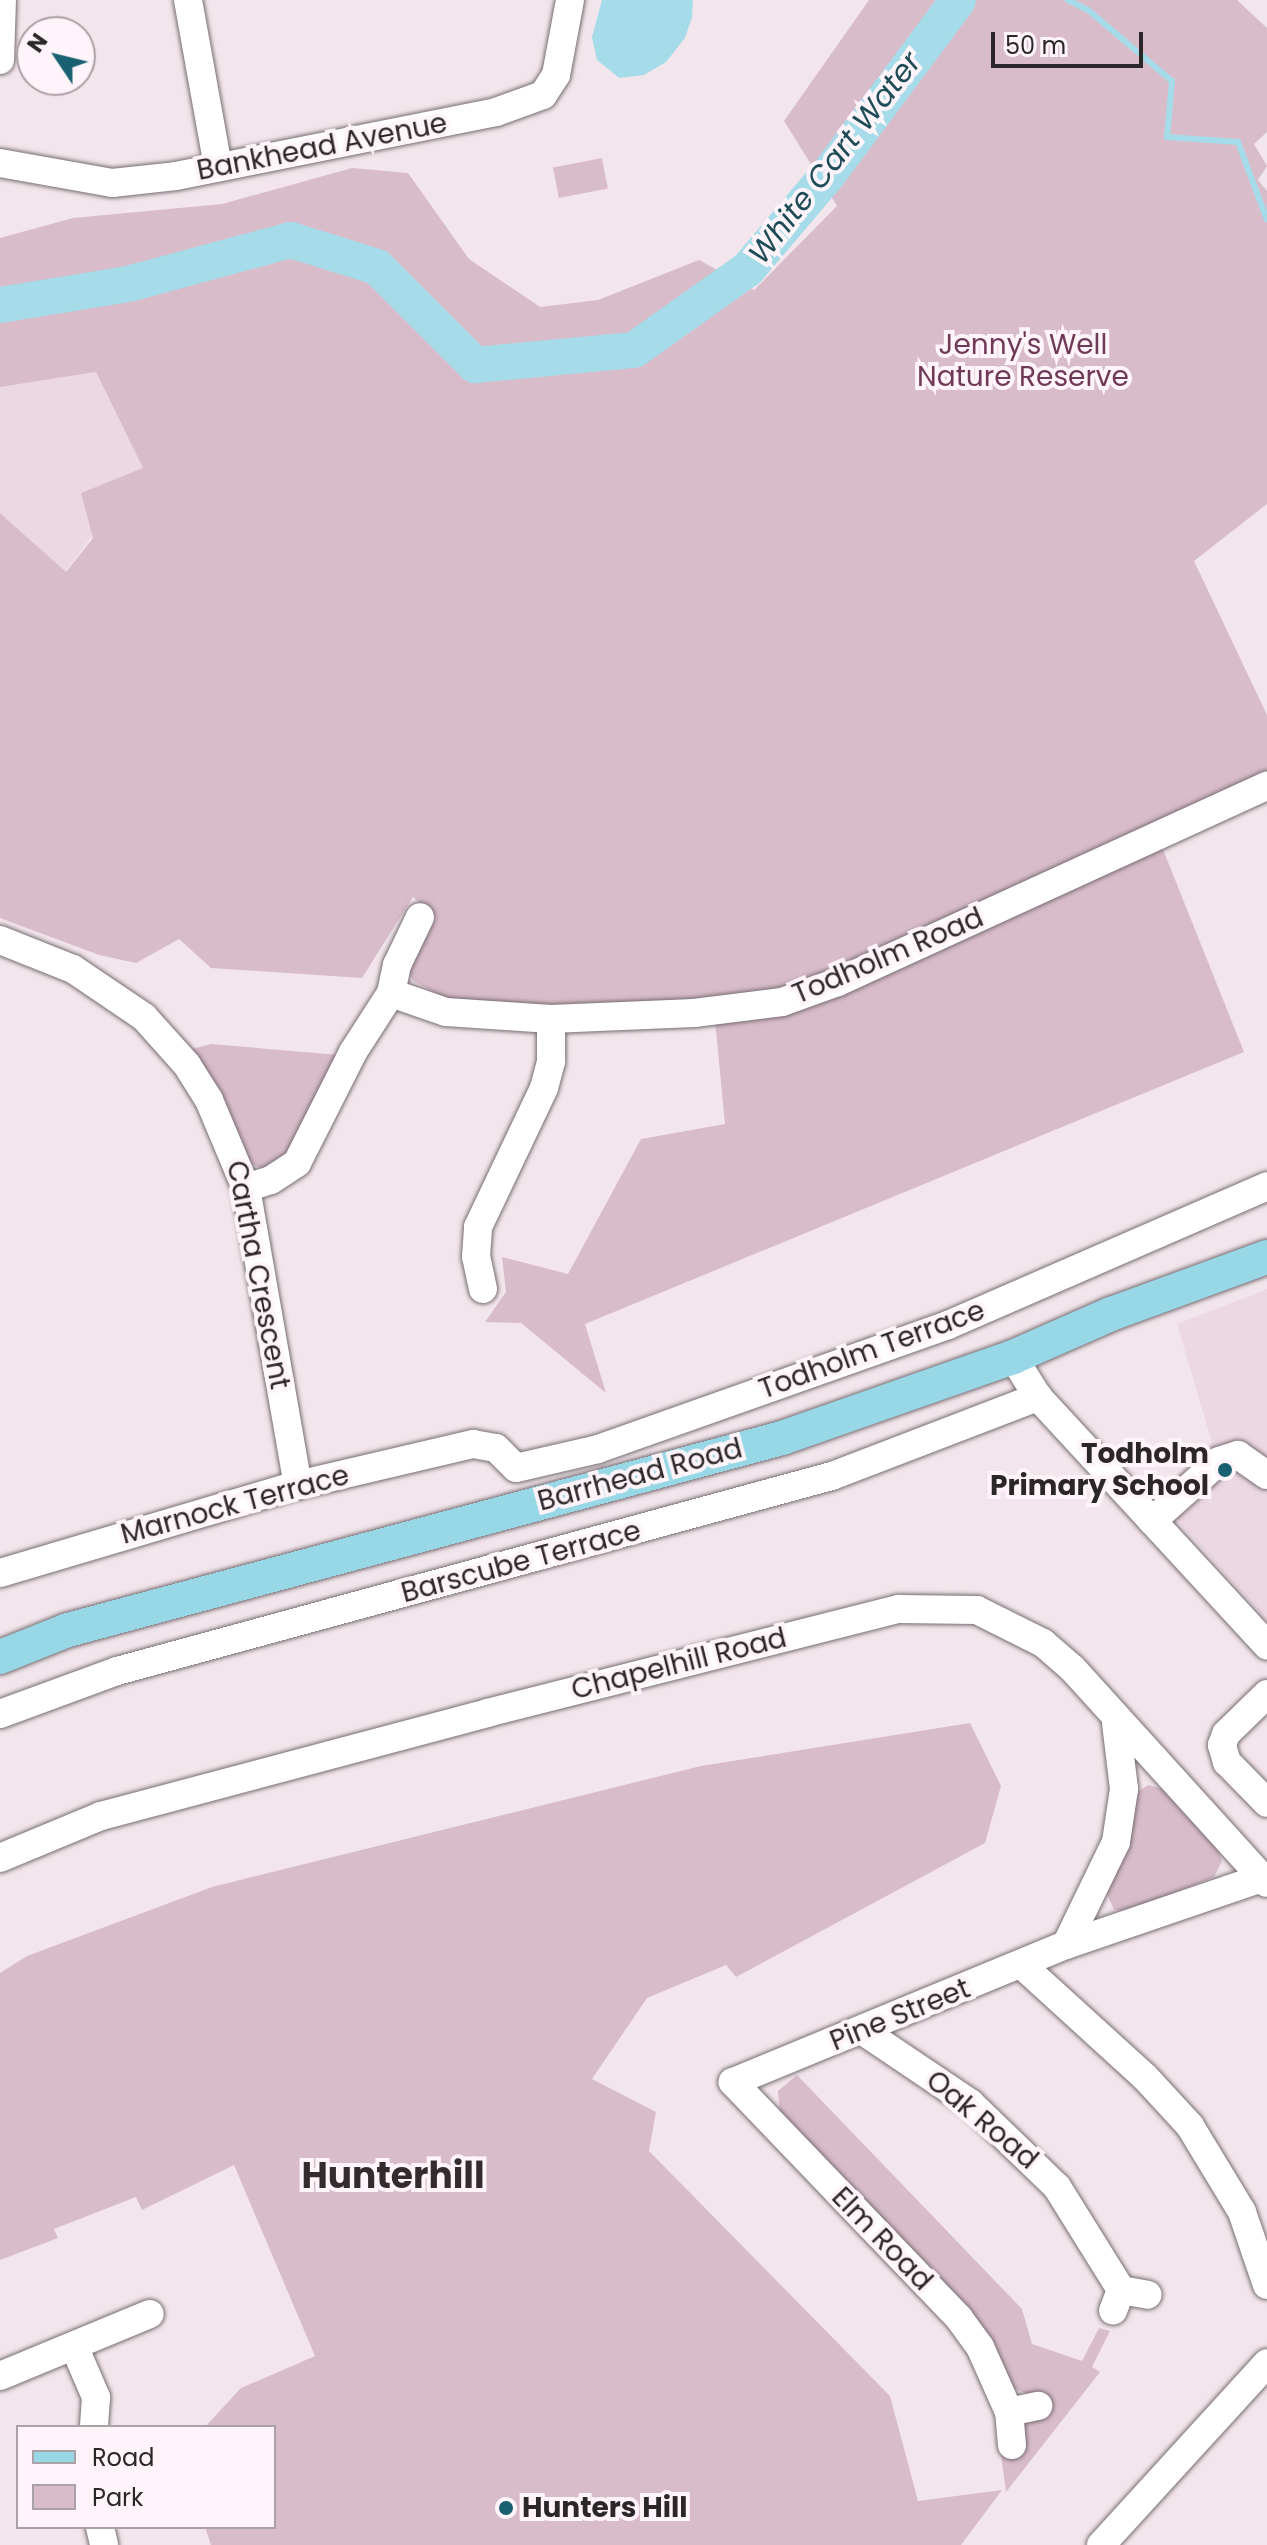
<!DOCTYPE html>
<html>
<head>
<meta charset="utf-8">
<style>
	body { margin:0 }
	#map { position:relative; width:1267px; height:2545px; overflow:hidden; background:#f2e6ec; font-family:Poppins,sans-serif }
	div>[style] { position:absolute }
	.built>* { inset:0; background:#ecd8e2 }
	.green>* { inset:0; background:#d9bcca; transform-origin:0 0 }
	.water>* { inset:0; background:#a6dcea }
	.stream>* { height:6px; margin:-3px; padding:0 3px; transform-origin:3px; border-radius:3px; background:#a6dcea }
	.river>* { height:36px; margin:-18px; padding:0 18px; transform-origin:18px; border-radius:18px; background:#a6dcea }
	.roads { filter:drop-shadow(0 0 2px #786d72) drop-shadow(0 0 2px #786d72) }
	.minor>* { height:28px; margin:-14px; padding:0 14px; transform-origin:14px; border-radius:14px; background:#fff }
	.major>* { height:34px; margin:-17px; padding:0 17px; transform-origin:17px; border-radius:17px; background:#97d7e6 }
	.dots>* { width:22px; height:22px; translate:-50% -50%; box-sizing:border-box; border:4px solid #fef4f9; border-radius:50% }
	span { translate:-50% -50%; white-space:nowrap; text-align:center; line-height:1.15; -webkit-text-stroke:8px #fef4f9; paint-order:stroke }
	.street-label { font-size:28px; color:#2b2729 }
	.park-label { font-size:28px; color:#713958 }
	.poi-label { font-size:28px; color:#2b2729; font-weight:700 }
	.right { translate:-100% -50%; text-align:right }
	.left { translate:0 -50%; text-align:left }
	.water-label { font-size:30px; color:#1d4c57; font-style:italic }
	.district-label { font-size:36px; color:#342b2f; font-weight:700 }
	.legend { position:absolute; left:16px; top:2425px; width:260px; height:104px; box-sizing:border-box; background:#fef4f9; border:2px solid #aaa2a6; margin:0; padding:10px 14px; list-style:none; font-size:24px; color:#2b2729 }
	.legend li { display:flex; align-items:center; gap:16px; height:40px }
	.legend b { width:40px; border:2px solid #aaa2a6 }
	.north { position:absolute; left:16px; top:16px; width:80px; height:80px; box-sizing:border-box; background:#fef4f9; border:2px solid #aaa2a6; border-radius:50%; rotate:305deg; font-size:22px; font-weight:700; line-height:32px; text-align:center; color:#2b2729 }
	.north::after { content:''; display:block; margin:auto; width:28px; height:36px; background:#196171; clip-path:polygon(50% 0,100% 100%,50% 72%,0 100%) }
	.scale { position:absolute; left:991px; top:32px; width:152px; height:36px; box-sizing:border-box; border:4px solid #2b2729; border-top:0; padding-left:10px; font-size:24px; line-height:28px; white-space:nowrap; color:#2b2729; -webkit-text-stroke:6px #fef4f9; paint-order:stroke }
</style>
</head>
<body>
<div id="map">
	<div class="built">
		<div style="clip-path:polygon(96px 372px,143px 468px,65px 572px,0 513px,0 387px)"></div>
		<div style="clip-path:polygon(1267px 1289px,1267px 1621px,1156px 1496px,1212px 1443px,1177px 1324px)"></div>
	</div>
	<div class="green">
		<div style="clip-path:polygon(869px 0,1237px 0,1267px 28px,1267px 132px,1254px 144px,1267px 166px,1258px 180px,1267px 191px,1267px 504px,1194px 561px,1267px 715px,1267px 774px,1154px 827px,1244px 1052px,585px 1324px,606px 1393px,521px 1323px,485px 1322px,506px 1292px,502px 1257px,568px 1274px,641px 1139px,725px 1124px,713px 1000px,463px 1007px,413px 981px,409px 972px,436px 918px,413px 897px,362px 978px,211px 968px,179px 939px,136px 963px,99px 955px,0 918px,0 513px,66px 572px,93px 538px,81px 493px,143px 468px,96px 372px,0 387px,0 238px,73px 218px,222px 204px,352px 168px,408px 173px,469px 259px,540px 307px,598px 300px,699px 260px,754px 290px,837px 206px,784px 121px)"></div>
		<div style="left:602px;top:158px;width:31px;height:50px;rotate:79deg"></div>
		<div style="clip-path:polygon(211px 1044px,339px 1055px,287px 1159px,265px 1169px,250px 1164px,188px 1050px)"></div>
		<div style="clip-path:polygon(970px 1723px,1001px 1786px,985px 1843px,736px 1977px,726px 1965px,647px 1998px,592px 2079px,656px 2112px,649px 2151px,890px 2396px,918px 2501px,1002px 2490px,961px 2545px,211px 2545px,205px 2527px,274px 2527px,274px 2427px,205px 2427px,241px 2388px,315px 2356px,234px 2165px,142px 2210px,136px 2197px,54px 2229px,58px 2238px,0 2260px,0 1973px,27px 1956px,212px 1887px,701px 1766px)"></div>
		<div style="clip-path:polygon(1148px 1785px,1164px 1789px,1215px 1842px,1222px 1861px,1214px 1877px,1129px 1911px,1114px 1910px,1107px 1894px,1124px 1851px,1133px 1795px)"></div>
		<div style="clip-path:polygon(797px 2075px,1022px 2309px,1032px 2344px,1082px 2361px,1099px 2328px,1110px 2331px,1092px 2367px,1100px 2372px,1006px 2492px,1001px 2455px,1021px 2451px,1019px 2435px,1032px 2395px,1012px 2388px,780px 2117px,778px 2091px)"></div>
	</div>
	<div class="water">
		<div style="clip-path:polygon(602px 0,693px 0,692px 17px,685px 38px,666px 62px,644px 75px,619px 78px,597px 60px,592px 37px)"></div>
	</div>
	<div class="stream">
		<div style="left:1068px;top:0;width:22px;rotate:27deg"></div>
		<div style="left:1088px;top:10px;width:110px;rotate:40.2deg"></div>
		<div style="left:1172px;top:81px;width:56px;rotate:95.1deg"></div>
		<div style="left:1167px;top:137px;width:71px;rotate:4deg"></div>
		<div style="left:1238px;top:142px;width:83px;rotate:69.6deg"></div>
	</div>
	<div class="river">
		<div style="left:0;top:305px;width:130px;rotate:-9.3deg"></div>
		<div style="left:128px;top:284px;width:169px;rotate:-15.1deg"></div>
		<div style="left:291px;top:240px;width:90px;rotate:17.4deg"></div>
		<div style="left:377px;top:267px;width:139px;rotate:45deg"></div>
		<div style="left:475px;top:365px;width:160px;rotate:-5.4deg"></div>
		<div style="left:634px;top:350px;width:140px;rotate:-35.4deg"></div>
		<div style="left:748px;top:269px;width:122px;rotate:-49.7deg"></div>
		<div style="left:827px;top:176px;width:219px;rotate:-53.3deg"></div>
	</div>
	<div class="roads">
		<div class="minor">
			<div style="left:188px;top:0;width:170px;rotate:79.8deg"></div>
			<div style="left:0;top:60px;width:60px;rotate:-88.1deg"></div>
			<div style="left:0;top:163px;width:114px;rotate:10.1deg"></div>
			<div style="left:112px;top:183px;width:64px;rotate:-6.2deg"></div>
			<div style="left:176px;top:176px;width:326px;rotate:-11.3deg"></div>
			<div style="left:496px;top:112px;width:50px;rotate:-19.9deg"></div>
			<div style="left:543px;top:95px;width:24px;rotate:-57deg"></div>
			<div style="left:556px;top:75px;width:76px;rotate:-79.4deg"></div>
			<div style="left:0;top:940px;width:79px;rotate:21.7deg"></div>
			<div style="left:73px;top:969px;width:86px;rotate:34.1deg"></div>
			<div style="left:144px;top:1017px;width:64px;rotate:48.1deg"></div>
			<div style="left:187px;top:1065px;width:41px;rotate:57.8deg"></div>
			<div style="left:209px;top:1100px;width:95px;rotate:67.2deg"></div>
			<div style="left:246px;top:1188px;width:302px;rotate:80.1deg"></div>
			<div style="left:391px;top:993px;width:58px;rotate:19.1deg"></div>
			<div style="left:446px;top:1012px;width:105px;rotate:3.8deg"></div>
			<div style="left:551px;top:1019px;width:143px;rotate:-2.4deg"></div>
			<div style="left:694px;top:1013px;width:89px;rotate:-7.1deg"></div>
			<div style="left:782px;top:1002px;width:59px;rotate:-19.7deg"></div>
			<div style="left:838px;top:982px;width:472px;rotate:-24.6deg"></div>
			<div style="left:246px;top:1188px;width:26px;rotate:-18deg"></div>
			<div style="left:271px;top:1180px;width:31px;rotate:-33deg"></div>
			<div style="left:297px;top:1163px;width:124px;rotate:-63.2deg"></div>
			<div style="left:353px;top:1052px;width:70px;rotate:-57.2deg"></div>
			<div style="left:391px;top:993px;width:29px;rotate:-78deg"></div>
			<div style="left:397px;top:965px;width:53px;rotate:-64.4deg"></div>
			<div style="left:483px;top:1289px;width:33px;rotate:-102deg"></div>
			<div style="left:476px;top:1257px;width:30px;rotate:-86deg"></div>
			<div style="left:478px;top:1227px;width:154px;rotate:-64.6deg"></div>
			<div style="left:544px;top:1088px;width:28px;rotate:-75deg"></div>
			<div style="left:551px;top:1061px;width:42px;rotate:-90deg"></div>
			<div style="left:1013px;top:1357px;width:47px;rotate:58deg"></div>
			<div style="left:1038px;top:1397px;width:338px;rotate:47.3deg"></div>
			<div style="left:1152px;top:1521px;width:90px;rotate:-41.8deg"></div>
			<div style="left:1219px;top:1461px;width:20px;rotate:-18deg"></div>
			<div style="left:1238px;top:1455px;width:35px;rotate:35deg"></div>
			<div style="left:0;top:1573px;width:311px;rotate:-16.5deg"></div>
			<div style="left:298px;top:1485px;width:180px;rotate:-13.2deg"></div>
			<div style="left:473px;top:1444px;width:23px;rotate:10deg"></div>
			<div style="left:496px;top:1448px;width:28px;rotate:45deg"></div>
			<div style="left:516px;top:1468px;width:84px;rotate:-13deg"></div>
			<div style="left:598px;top:1449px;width:371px;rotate:-19.5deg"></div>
			<div style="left:948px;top:1325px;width:348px;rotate:-23.5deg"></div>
			<div style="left:1267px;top:1694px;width:57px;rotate:135.7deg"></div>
			<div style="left:1226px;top:1734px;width:12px;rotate:110deg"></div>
			<div style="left:1222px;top:1745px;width:18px;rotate:74deg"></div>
			<div style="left:1227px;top:1762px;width:57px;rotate:45.7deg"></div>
			<div style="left:0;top:1714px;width:125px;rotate:-20.2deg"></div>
			<div style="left:117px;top:1671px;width:741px;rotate:-15.26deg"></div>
			<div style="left:832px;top:1476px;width:221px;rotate:-21deg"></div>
			<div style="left:0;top:1858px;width:109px;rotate:-22.6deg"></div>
			<div style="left:101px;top:1816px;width:400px;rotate:-14.9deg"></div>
			<div style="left:487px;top:1713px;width:425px;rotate:-14.2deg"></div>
			<div style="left:899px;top:1609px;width:78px;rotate:0.7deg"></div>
			<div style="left:977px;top:1610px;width:74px;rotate:26.6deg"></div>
			<div style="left:1043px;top:1643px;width:38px;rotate:41deg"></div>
			<div style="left:1072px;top:1668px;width:290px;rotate:47.8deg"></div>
			<div style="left:1066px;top:1945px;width:207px;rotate:-18.9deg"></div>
			<div style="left:1023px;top:1966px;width:165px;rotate:42.3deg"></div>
			<div style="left:1145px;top:2077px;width:67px;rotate:47.4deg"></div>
			<div style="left:1190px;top:2126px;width:100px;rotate:58.8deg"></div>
			<div style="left:1242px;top:2212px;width:77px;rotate:71.1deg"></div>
			<div style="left:863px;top:2031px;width:129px;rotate:33.9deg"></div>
			<div style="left:970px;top:2103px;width:121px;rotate:44deg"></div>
			<div style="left:1057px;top:2187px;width:121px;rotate:58.1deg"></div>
			<div style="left:1121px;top:2290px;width:22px;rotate:111deg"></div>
			<div style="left:1121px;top:2290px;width:27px;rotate:10deg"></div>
			<div style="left:74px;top:2346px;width:56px;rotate:66.7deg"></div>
			<div style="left:96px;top:2397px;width:30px;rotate:94deg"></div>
			<div style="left:0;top:2376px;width:162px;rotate:-22.5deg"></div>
			<div style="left:1009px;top:2412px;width:30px;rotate:-12deg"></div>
			<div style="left:1012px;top:2445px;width:33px;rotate:-95deg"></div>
			<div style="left:1009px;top:2412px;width:71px;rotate:-114deg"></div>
			<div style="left:980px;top:2347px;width:36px;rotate:-126deg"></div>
			<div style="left:959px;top:2318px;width:327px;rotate:-133.8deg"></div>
			<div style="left:733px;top:2082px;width:360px;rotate:-22.4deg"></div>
			<div style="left:1066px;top:1945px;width:114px;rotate:-64.1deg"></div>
			<div style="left:1116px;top:1842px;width:54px;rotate:-81.4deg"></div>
			<div style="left:1124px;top:1789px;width:66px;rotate:-96.9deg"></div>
			<div style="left:100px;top:2527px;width:18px;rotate:77deg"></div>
			<div style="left:1101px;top:2545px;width:246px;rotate:-47.6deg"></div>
		</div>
		<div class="major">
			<div style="left:0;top:1657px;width:73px;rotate:-21.7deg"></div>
			<div style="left:68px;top:1630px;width:739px;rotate:-15.05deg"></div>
			<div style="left:782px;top:1438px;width:245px;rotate:-19.3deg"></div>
			<div style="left:1013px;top:1357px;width:107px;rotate:-23.7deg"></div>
			<div style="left:1111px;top:1314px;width:166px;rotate:-20.1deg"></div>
		</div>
	</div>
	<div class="dots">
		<div style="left:1225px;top:1470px;background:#196171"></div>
		<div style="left:506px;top:2508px;background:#196171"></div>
	</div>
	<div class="street-label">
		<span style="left:322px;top:147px;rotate:-11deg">Bankhead Avenue</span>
		<span style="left:888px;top:956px;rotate:-23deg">Todholm Road</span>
		<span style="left:258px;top:1275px;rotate:79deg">Cartha Crescent</span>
		<span style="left:872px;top:1350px;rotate:-20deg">Todholm Terrace</span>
		<span style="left:640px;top:1475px;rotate:-15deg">Barrhead Road</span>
		<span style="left:235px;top:1505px;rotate:-15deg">Marnock Terrace</span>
		<span style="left:521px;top:1562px;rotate:-15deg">Barscube Terrace</span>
		<span style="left:679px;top:1664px;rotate:-14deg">Chapelhill Road</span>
		<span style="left:900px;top:2015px;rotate:-22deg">Pine Street</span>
		<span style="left:982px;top:2120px;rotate:40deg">Oak Road</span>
		<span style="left:882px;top:2239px;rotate:46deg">Elm Road</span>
	</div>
	<div class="park-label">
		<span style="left:1023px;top:361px">Jenny's Well<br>Nature Reserve</span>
	</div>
	<div class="poi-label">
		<span class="right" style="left:1209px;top:1470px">Todholm<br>Primary School</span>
		<span class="left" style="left:522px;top:2508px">Hunters Hill</span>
	</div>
	<div class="water-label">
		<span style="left:835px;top:158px;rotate:-52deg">White Cart Water</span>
	</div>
	<div class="district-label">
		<span style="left:393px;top:2176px">Hunterhill</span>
	</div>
	<ul class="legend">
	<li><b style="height:10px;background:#97d7e6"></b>Road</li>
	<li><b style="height:22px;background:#d9bcca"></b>Park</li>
	</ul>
	<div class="north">N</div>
	<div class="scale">50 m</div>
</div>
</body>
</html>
